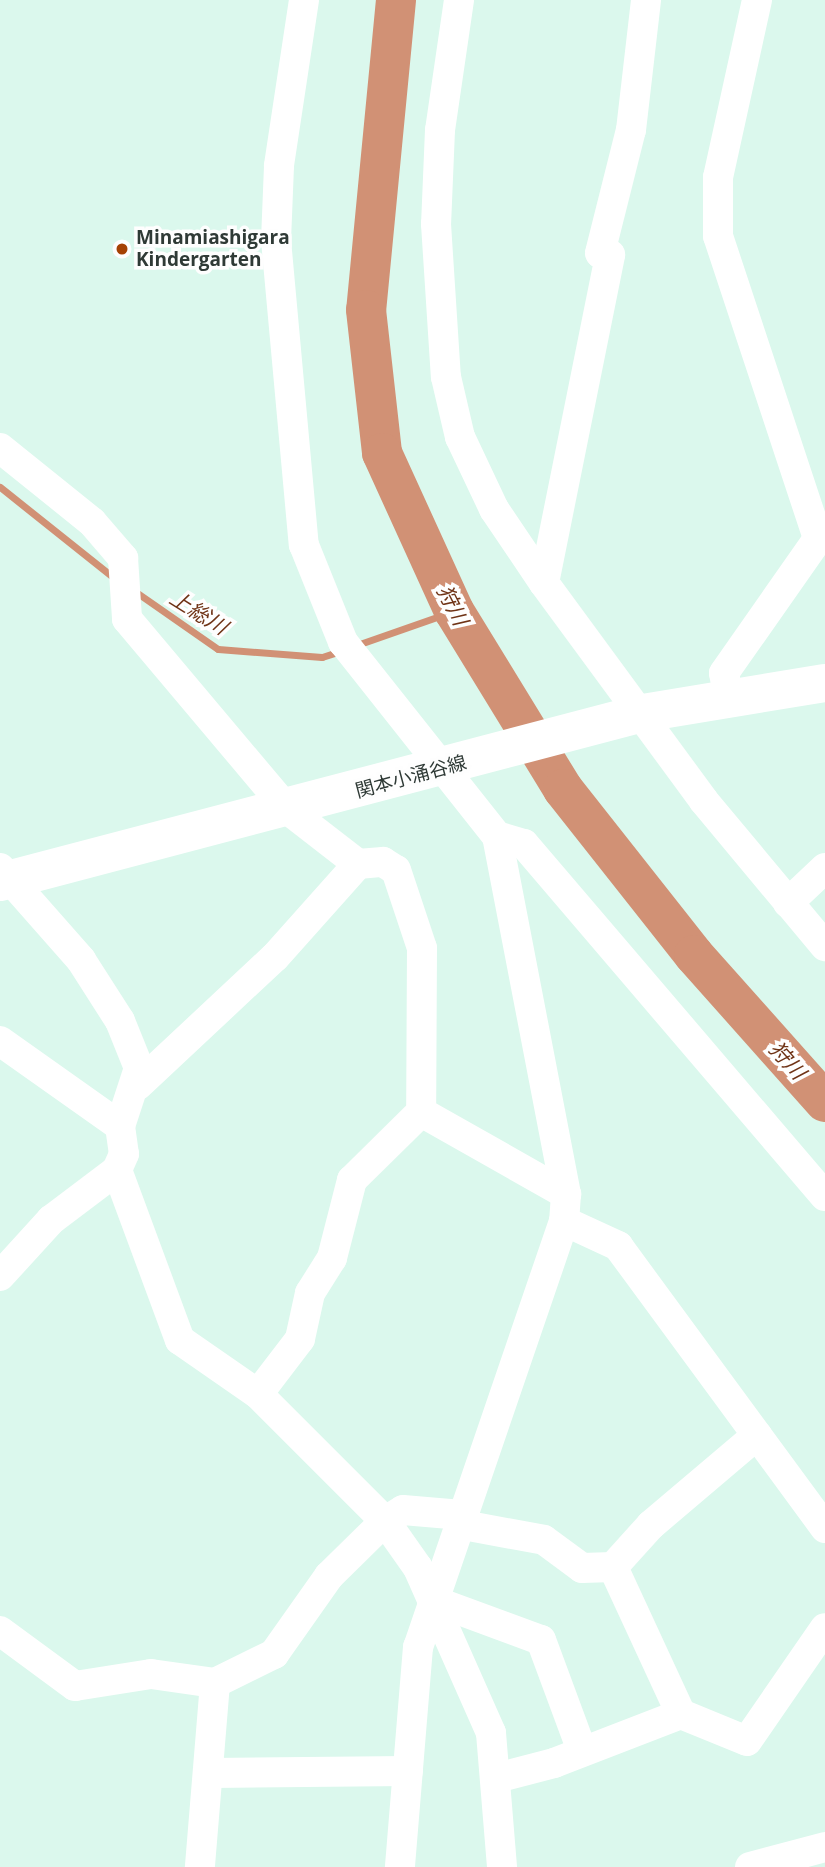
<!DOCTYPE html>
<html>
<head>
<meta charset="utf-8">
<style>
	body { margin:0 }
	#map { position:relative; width:825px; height:1867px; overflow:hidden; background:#dbf8ed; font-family:"Open Sans","Noto Sans JP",sans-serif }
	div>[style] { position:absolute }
	.stream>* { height:7px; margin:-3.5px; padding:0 3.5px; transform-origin:3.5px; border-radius:3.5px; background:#d19175 }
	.river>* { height:40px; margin:-20px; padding:0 20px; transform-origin:20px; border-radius:20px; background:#d19175 }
	.minor>* { height:30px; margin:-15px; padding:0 15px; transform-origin:15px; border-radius:15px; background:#fff }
	.major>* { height:38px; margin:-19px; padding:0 19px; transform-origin:19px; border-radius:19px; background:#fff }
	.dots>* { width:19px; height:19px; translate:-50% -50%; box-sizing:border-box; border:4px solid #fefefe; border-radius:50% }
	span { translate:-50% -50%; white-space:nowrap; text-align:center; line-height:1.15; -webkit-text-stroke:7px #fefefe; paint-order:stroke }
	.poi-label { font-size:19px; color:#2f3a36; font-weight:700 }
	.left { translate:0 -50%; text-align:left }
	.street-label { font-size:19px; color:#2f3a36 }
	.water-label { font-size:21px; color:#6f3316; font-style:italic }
</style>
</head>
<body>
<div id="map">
	<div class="stream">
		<div style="left:0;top:487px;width:146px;rotate:38.6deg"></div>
		<div style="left:133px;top:590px;width:103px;rotate:34.8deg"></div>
		<div style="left:218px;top:649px;width:104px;rotate:4.4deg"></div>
		<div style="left:322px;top:657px;width:19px;rotate:-18deg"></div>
		<div style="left:354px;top:646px;width:106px;rotate:-19.3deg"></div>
	</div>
	<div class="river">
		<div style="left:396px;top:0;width:311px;rotate:95.5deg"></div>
		<div style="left:366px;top:310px;width:144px;rotate:83.6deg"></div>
		<div style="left:382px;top:453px;width:174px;rotate:65.5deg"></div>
		<div style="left:454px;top:611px;width:209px;rotate:58.5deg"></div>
		<div style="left:563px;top:789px;width:211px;rotate:51.7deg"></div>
		<div style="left:694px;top:955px;width:197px;rotate:48.3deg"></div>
	</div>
	<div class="minor">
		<div style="left:304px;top:0;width:168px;rotate:98.6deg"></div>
		<div style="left:279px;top:166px;width:74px;rotate:92.3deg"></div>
		<div style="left:276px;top:240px;width:306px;rotate:84.8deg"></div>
		<div style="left:304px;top:545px;width:105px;rotate:68.1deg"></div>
		<div style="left:343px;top:642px;width:248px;rotate:51.6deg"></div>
		<div style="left:497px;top:836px;width:365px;rotate:79.1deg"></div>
		<div style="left:566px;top:1194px;width:27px;rotate:94deg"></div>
		<div style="left:564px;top:1221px;width:450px;rotate:108.9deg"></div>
		<div style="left:418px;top:1647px;width:221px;rotate:94.7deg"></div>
		<div style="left:459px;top:0;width:131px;rotate:98.3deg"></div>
		<div style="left:440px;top:130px;width:94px;rotate:92.4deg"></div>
		<div style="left:436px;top:224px;width:153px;rotate:86.3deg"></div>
		<div style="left:446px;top:377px;width:62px;rotate:76.9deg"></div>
		<div style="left:460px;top:437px;width:80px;rotate:64.7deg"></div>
		<div style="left:494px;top:509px;width:89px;rotate:56deg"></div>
		<div style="left:544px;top:583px;width:270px;rotate:53.7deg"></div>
		<div style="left:704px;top:801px;width:189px;rotate:50.2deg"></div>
		<div style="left:757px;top:0;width:181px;rotate:102.4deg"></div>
		<div style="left:718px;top:177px;width:59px;rotate:90deg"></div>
		<div style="left:718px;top:236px;width:319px;rotate:71.7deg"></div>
		<div style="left:0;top:448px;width:118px;rotate:38.8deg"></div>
		<div style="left:92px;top:522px;width:48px;rotate:49.3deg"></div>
		<div style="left:123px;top:558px;width:61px;rotate:86.2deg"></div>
		<div style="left:127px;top:619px;width:248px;rotate:49.9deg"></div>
		<div style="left:287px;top:809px;width:90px;rotate:37.8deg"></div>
		<div style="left:358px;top:864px;width:25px;rotate:-5deg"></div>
		<div style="left:383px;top:862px;width:15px;rotate:32deg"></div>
		<div style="left:396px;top:870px;width:82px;rotate:71.6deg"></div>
		<div style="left:422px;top:948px;width:164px;rotate:90.3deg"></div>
		<div style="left:421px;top:1112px;width:97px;rotate:135.4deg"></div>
		<div style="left:352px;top:1180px;width:81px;rotate:104.4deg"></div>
		<div style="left:332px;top:1258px;width:41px;rotate:122.2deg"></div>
		<div style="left:310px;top:1293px;width:47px;rotate:102.3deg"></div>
		<div style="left:300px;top:1339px;width:69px;rotate:127.4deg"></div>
		<div style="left:544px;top:583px;width:335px;rotate:-78.6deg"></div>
		<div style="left:610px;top:255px;width:10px;rotate:-169deg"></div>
		<div style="left:600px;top:253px;width:127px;rotate:-75.9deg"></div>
		<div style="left:631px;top:130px;width:131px;rotate:-83.4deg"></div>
		<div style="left:728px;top:694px;width:21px;rotate:-101deg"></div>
		<div style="left:724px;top:673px;width:176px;rotate:-55deg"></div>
		<div style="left:497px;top:836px;width:28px;rotate:17deg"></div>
		<div style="left:524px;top:844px;width:463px;rotate:49.5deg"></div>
		<div style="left:0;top:868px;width:123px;rotate:48.6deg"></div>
		<div style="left:81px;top:960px;width:72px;rotate:57.4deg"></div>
		<div style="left:120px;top:1021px;width:51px;rotate:68deg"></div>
		<div style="left:139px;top:1068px;width:61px;rotate:108.1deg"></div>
		<div style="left:120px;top:1126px;width:28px;rotate:82deg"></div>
		<div style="left:124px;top:1154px;width:17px;rotate:114deg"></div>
		<div style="left:117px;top:1170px;width:181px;rotate:69.7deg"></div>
		<div style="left:180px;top:1340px;width:95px;rotate:34.7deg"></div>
		<div style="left:258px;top:1394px;width:180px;rotate:45deg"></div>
		<div style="left:385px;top:1521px;width:57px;rotate:54.9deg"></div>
		<div style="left:418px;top:1568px;width:180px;rotate:66.1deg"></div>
		<div style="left:491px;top:1733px;width:134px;rotate:85.3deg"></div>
		<div style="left:788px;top:903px;width:51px;rotate:-43.4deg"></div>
		<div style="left:0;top:1041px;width:147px;rotate:35.3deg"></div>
		<div style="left:138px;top:1085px;width:187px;rotate:-43.1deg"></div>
		<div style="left:275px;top:957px;width:125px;rotate:-48.3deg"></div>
		<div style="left:421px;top:1112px;width:167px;rotate:29.5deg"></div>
		<div style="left:564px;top:1221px;width:60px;rotate:24.8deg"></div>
		<div style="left:618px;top:1246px;width:350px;rotate:53.7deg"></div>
		<div style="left:0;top:1276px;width:76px;rotate:-47.7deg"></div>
		<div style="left:51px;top:1220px;width:83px;rotate:-37.1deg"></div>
		<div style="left:458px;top:1524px;width:87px;rotate:10.5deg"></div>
		<div style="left:544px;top:1540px;width:47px;rotate:36.4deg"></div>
		<div style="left:582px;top:1568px;width:31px;rotate:-2deg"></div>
		<div style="left:613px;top:1567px;width:162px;rotate:65.2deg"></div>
		<div style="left:681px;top:1714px;width:71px;rotate:22.2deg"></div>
		<div style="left:747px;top:1741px;width:137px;rotate:-55.4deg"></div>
		<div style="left:613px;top:1567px;width:57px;rotate:-47.9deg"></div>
		<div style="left:651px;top:1525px;width:139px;rotate:-40.3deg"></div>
		<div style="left:432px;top:1600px;width:116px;rotate:20.2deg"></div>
		<div style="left:541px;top:1640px;width:118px;rotate:69.7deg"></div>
		<div style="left:0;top:1631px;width:93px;rotate:36.3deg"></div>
		<div style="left:75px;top:1686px;width:77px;rotate:-9deg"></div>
		<div style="left:151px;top:1674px;width:65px;rotate:8deg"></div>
		<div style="left:215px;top:1683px;width:185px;rotate:94.7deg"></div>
		<div style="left:215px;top:1683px;width:66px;rotate:-26.2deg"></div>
		<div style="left:274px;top:1654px;width:95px;rotate:-54.8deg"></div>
		<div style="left:329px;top:1576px;width:78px;rotate:-44.5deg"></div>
		<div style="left:385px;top:1521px;width:21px;rotate:-31deg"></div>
		<div style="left:403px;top:1510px;width:59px;rotate:4.8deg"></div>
		<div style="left:212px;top:1773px;width:196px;rotate:-0.6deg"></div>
		<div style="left:497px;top:1778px;width:59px;rotate:-14.7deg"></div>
		<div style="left:554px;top:1763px;width:136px;rotate:-21.1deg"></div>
		<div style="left:750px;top:1867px;width:78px;rotate:-14.9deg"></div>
	</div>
	<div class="major">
		<div style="left:0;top:882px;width:665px;rotate:-14.73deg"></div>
		<div style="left:643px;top:713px;width:184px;rotate:-9.4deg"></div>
	</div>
	<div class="dots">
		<div style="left:122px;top:249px;background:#a54204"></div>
	</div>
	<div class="poi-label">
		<span class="left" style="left:136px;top:249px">Minamiashigara<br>Kindergarten</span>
	</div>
	<div class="street-label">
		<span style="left:411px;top:777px;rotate:-15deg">関本小涌谷線</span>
	</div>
	<div class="water-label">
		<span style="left:453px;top:605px;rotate:63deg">狩川</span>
		<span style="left:199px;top:612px;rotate:32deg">上総川</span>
		<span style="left:788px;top:1060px;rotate:48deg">狩川</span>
	</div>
</div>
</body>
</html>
